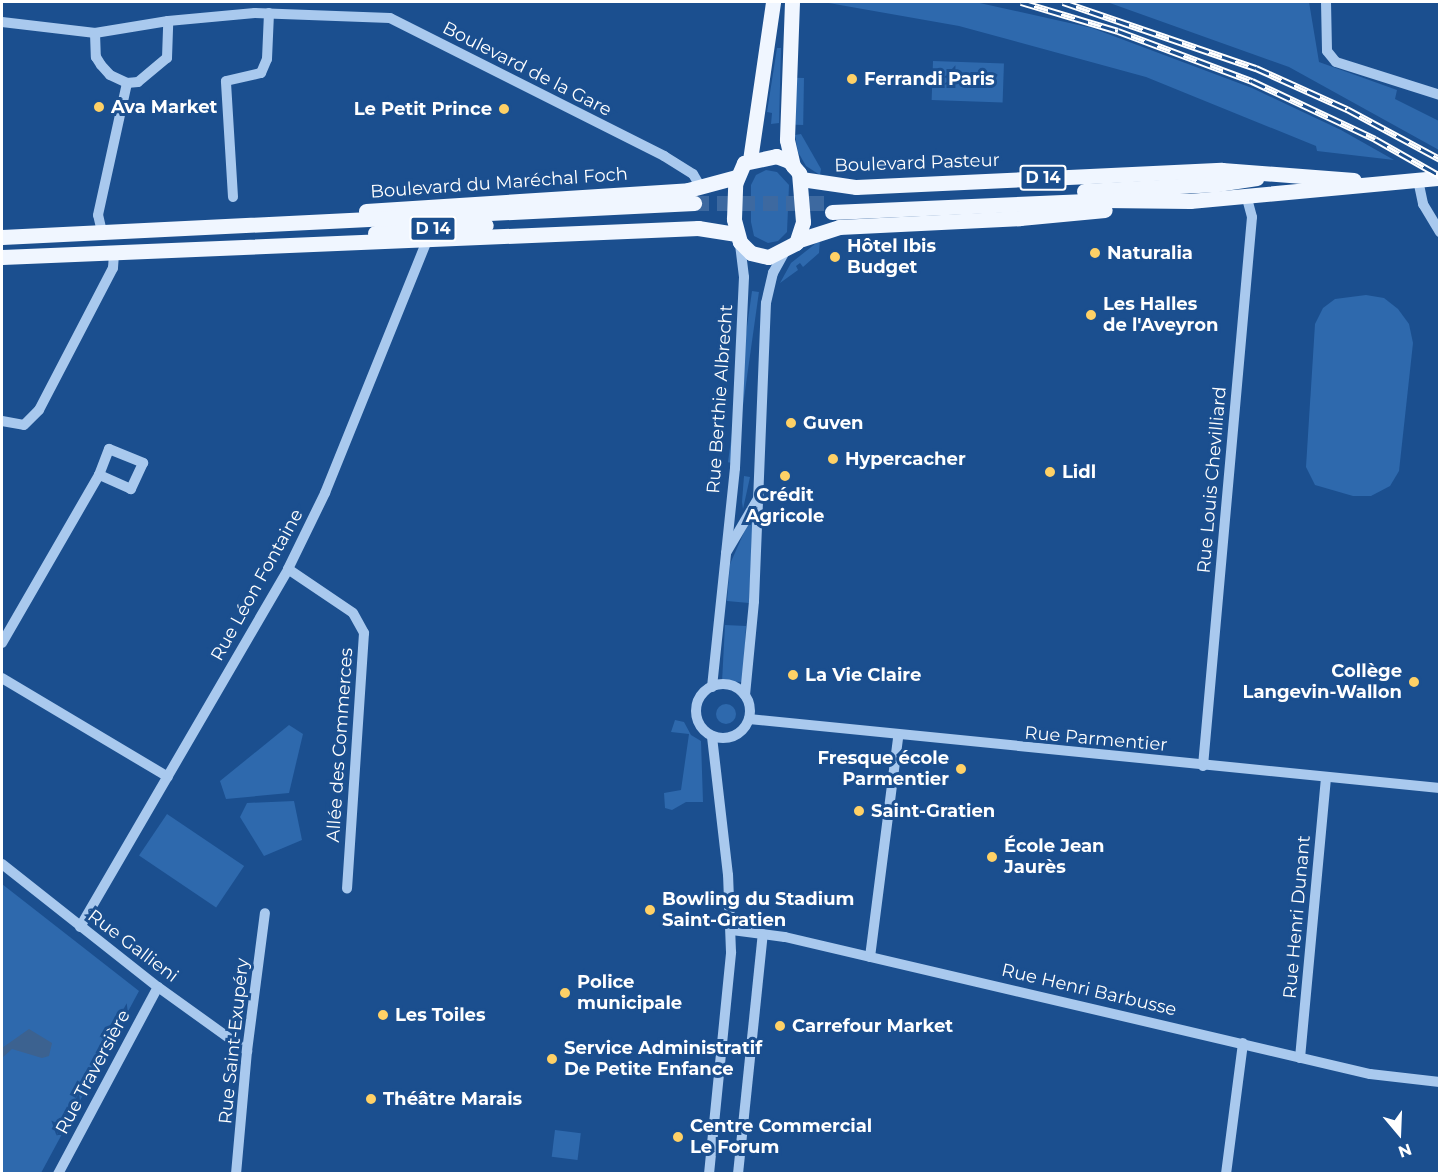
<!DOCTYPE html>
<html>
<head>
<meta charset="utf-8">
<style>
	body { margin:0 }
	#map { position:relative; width:1441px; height:1175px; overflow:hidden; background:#1b4f8f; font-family:Montserrat,sans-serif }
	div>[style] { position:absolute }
	.green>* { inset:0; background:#2e69ad; transform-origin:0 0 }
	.round { border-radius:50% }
	.water>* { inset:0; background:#3c6290 }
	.major-tunnel>* { height:15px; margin-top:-7.5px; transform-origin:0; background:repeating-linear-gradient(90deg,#3d69a0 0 15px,transparent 0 23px) }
	.minor>* { height:10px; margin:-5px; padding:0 5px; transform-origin:5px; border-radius:5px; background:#a9c9ee }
	.minor>.ring { margin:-5px; padding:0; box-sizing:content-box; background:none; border:10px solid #a9c9ee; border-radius:50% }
	.major>* { height:15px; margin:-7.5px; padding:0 7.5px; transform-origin:7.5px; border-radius:7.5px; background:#f0f6ff }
	.rail>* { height:7px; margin-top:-3.5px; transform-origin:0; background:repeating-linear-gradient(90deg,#1b4f8f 0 14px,#fff 0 28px); box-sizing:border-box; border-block:2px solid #fff }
	.dots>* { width:16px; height:16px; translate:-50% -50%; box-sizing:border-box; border:3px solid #1b4f8f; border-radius:50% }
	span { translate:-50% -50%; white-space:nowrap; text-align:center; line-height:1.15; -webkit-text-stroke:6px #1b4f8f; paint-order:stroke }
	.shield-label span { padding:2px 4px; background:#1b4f8f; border:2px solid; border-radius:4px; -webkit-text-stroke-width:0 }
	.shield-label { font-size:16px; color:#fff; font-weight:700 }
	.street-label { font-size:18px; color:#fff }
	.poi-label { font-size:18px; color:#fff; font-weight:700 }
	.left { translate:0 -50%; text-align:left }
	.right { translate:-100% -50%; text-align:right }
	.frame { position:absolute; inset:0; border:3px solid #fff; pointer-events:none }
	.north { position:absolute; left:1369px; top:1103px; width:60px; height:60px; -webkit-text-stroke:4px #1b4f8f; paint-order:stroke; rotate:161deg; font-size:16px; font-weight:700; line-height:24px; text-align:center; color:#fff }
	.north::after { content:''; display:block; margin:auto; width:21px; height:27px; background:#fff; clip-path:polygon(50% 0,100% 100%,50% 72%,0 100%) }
</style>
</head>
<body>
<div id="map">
	<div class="green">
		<div style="clip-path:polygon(823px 2px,975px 2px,1092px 28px,1252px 88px,1341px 130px,1394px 160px,1317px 151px,1316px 146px,1146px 77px,959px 26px)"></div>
		<div style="clip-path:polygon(1107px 2px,1309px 2px,1319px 62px,1397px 90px,1395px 99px,1439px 121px,1439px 150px,1289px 67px)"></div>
		<div style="clip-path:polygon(777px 48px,781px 48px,779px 123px,771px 124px,772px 113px,767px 112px)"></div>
		<div style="left:933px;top:61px;width:71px;height:39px;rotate:2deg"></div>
		<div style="left:804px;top:78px;width:47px;height:8px;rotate:91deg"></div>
		<div style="clip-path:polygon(801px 134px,821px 169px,820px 175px,806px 166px,798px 152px,795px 135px)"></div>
		<div style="clip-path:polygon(766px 170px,777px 172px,789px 185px,787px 232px,778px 241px,768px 243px,754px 236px,751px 222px,751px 185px,756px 175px)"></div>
		<div style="clip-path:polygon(820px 240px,819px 253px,803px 267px,800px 263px,796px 266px,798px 270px,780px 283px,791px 263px)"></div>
		<div style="left:752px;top:291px;width:7px;height:173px;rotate:8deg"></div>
		<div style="clip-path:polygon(1366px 295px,1384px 298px,1398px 309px,1409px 324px,1413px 343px,1399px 471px,1390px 486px,1371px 496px,1353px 496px,1315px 485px,1306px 467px,1315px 324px,1323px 308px,1335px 299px)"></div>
		<div style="clip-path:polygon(744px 476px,750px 477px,743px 509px,742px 502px)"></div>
		<div style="clip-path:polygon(753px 512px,749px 603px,727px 601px,730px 564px)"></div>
		<div style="left:725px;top:625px;width:21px;height:56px;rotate:3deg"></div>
		<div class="round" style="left:716px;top:704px;width:20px;height:20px"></div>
		<div style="clip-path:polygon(675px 720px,684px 722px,691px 735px,701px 741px,703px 802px,686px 802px,672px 810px,665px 808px,664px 793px,681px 790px,689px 734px,671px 732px)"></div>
		<div style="clip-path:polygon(289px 725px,303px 734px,289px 793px,226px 799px,220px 781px)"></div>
		<div style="clip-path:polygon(294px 801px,302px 840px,264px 856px,240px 817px,247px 803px)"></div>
		<div style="left:167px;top:814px;width:93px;height:50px;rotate:34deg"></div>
		<div style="clip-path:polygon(2px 884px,139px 991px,41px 1173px,2px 1173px)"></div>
		<div style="left:555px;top:1130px;width:26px;height:27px;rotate:7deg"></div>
	</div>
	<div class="water">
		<div style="clip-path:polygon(29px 1029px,52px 1043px,49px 1056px,42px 1058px,12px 1049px,2px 1058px,2px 1048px)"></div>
	</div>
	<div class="major-tunnel">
		<div style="left:694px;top:203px;width:138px"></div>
	</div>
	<div class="minor">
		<div style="left:1326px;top:2px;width:49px;rotate:88.8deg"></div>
		<div style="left:1327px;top:51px;width:14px;rotate:51deg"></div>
		<div style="left:1336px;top:62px;width:109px;rotate:17.6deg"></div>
		<div style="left:2px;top:22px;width:94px;rotate:6.7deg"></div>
		<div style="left:95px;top:33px;width:74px;rotate:-9.3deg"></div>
		<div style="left:168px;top:21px;width:87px;rotate:-5.3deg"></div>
		<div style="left:255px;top:13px;width:135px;rotate:2.1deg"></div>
		<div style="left:390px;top:18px;width:307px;rotate:26.7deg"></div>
		<div style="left:664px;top:156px;width:34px;rotate:32deg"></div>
		<div style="left:693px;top:174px;width:16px;rotate:60deg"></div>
		<div style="left:95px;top:33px;width:24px;rotate:88deg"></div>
		<div style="left:96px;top:57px;width:9px;rotate:58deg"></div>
		<div style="left:101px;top:65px;width:13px;rotate:48deg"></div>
		<div style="left:110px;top:75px;width:19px;rotate:25deg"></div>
		<div style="left:127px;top:83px;width:11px;rotate:-5deg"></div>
		<div style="left:138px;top:82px;width:38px;rotate:-40deg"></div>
		<div style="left:167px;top:58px;width:37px;rotate:-88deg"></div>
		<div style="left:1418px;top:180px;width:25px;rotate:78deg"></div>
		<div style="left:1423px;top:204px;width:33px;rotate:59deg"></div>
		<div style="left:233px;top:197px;width:116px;rotate:-93.5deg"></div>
		<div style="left:226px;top:81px;width:36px;rotate:-13deg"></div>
		<div style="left:261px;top:73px;width:15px;rotate:-67deg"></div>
		<div style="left:267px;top:59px;width:46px;rotate:-87.5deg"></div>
		<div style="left:102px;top:232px;width:17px;rotate:-103deg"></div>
		<div style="left:98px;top:215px;width:135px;rotate:-77.6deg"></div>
		<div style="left:2px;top:421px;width:22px;rotate:10deg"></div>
		<div style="left:24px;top:425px;width:21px;rotate:-45deg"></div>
		<div style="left:39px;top:410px;width:160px;rotate:-62.5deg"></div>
		<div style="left:113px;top:268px;width:15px;rotate:-86deg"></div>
		<div style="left:726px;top:553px;width:65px;rotate:-59.5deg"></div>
		<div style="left:288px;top:569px;width:78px;rotate:34.1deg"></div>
		<div style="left:353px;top:613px;width:23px;rotate:61deg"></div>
		<div style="left:364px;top:633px;width:256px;rotate:93.8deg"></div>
		<div style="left:2px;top:643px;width:194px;rotate:-60deg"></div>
		<div style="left:99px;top:475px;width:28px;rotate:-69deg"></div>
		<div style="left:109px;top:449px;width:37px;rotate:22deg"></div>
		<div style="left:143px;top:463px;width:29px;rotate:115deg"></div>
		<div style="left:131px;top:489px;width:35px;rotate:-156deg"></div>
		<div style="left:2px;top:678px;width:193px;rotate:30.8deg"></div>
		<div class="ring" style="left:696px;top:684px;width:44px;height:44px"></div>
		<div style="left:712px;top:687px;width:220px;rotate:-84deg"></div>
		<div style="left:735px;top:468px;width:191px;rotate:-87.3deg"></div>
		<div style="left:744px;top:277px;width:34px;rotate:-97deg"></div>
		<div style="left:745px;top:695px;width:94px;rotate:-84.5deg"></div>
		<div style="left:754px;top:601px;width:298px;rotate:-87.7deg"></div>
		<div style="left:766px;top:303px;width:31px;rotate:-77deg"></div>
		<div style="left:773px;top:273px;width:23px;rotate:-61deg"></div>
		<div style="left:749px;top:719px;width:694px;rotate:5.7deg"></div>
		<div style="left:1203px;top:766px;width:551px;rotate:-84.9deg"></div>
		<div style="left:1252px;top:217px;width:20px;rotate:-105deg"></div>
		<div style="left:2px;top:864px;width:199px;rotate:38.3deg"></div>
		<div style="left:158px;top:987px;width:110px;rotate:35.7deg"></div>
		<div style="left:80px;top:927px;width:414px;rotate:-59.8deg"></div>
		<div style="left:288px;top:569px;width:85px;rotate:-64deg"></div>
		<div style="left:325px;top:493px;width:273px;rotate:-68deg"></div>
		<div style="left:732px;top:930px;width:53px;rotate:7.5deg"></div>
		<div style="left:785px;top:937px;width:601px;rotate:13.18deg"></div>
		<div style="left:1370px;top:1074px;width:70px;rotate:6.5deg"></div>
		<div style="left:870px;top:957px;width:222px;rotate:-82.7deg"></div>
		<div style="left:1300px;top:1058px;width:280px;rotate:-84.7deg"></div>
		<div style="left:58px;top:1174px;width:212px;rotate:-61.9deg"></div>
		<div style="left:236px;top:1174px;width:123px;rotate:-84.9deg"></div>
		<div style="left:247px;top:1051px;width:139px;rotate:-82.6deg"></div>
		<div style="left:709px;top:1174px;width:223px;rotate:-84.3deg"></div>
		<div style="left:731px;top:952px;width:77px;rotate:-92.2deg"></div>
		<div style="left:728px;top:875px;width:140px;rotate:-96.6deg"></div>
		<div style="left:738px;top:1174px;width:241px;rotate:-84.1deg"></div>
		<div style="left:1226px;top:1174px;width:132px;rotate:-82.6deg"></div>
	</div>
	<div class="major">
		<div style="left:792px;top:2px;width:138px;rotate:92.1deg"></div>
		<div style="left:787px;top:140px;width:27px;rotate:77deg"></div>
		<div style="left:776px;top:156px;width:14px;rotate:21deg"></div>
		<div style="left:789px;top:161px;width:16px;rotate:50deg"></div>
		<div style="left:799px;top:173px;width:49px;rotate:85.3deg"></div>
		<div style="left:803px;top:222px;width:22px;rotate:108deg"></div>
		<div style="left:796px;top:243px;width:31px;rotate:153deg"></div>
		<div style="left:768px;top:257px;width:17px;rotate:-167deg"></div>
		<div style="left:751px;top:253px;width:16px;rotate:-135deg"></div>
		<div style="left:740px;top:242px;width:24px;rotate:-105deg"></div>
		<div style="left:734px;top:219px;width:35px;rotate:-88deg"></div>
		<div style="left:735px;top:184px;width:23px;rotate:-67deg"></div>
		<div style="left:744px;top:163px;width:33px;rotate:-12deg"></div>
		<div style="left:750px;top:160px;width:160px;rotate:-81.7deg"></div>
		<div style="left:801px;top:179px;width:56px;rotate:8.3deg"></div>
		<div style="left:856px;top:187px;width:366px;rotate:-2.7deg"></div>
		<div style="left:1222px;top:170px;width:132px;rotate:4.3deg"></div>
		<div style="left:1084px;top:191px;width:133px;rotate:-3deg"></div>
		<div style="left:1217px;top:184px;width:40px;rotate:-8.5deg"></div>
		<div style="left:366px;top:211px;width:323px;rotate:-3.7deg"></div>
		<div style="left:688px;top:190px;width:50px;rotate:-15.2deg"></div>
		<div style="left:832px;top:212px;width:272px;rotate:-2.5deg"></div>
		<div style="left:1104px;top:200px;width:86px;rotate:0.7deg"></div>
		<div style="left:1190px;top:201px;width:251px;rotate:-5.3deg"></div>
		<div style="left:375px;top:233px;width:111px;rotate:-4.1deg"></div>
		<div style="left:2px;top:237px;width:693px;rotate:-2.81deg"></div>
		<div style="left:799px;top:240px;width:42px;rotate:-18deg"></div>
		<div style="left:839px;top:227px;width:181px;rotate:-2.8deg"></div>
		<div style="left:1020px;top:218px;width:85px;rotate:-5.4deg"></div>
		<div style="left:2px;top:257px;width:697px;rotate:-2.39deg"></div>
		<div style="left:698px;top:228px;width:39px;rotate:9deg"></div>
	</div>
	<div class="rail">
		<div style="left:1021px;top:2px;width:101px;rotate:16.6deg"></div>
		<div style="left:1118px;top:31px;width:143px;rotate:20.5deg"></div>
		<div style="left:1252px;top:81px;width:136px;rotate:25.2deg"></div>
		<div style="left:1375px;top:139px;width:75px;rotate:29.6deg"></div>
		<div style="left:1063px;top:2px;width:204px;rotate:18.9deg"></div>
		<div style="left:1256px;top:68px;width:100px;rotate:24.3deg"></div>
		<div style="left:1347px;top:109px;width:106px;rotate:28.3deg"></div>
	</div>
	<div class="dots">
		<div style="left:852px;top:79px;background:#ffd166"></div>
		<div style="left:99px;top:107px;background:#ffd166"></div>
		<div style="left:504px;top:109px;background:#ffd166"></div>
		<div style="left:1095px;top:253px;background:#ffd166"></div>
		<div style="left:835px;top:257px;background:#ffd166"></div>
		<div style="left:1091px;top:315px;background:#ffd166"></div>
		<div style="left:791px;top:423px;background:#ffd166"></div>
		<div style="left:833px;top:459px;background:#ffd166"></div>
		<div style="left:1050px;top:472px;background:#ffd166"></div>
		<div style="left:785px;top:476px;background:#ffd166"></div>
		<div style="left:793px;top:675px;background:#ffd166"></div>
		<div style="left:1414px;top:682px;background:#ffd166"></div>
		<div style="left:961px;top:769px;background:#ffd166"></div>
		<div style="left:859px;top:811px;background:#ffd166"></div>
		<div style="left:992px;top:857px;background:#ffd166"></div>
		<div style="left:650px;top:910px;background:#ffd166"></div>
		<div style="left:565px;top:993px;background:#ffd166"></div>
		<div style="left:383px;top:1015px;background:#ffd166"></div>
		<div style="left:780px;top:1026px;background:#ffd166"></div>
		<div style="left:552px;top:1059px;background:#ffd166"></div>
		<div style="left:371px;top:1099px;background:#ffd166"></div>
		<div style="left:678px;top:1137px;background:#ffd166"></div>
	</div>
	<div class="shield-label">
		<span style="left:1043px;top:178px">D 14</span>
		<span style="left:433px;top:229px">D 14</span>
	</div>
	<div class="street-label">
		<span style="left:527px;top:69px;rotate:27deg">Boulevard de la Gare</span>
		<span style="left:917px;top:163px;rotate:-2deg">Boulevard Pasteur</span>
		<span style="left:499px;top:183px;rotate:-4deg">Boulevard du Maréchal Foch</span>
		<span style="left:720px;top:399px;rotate:-86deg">Rue Berthie Albrecht</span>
		<span style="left:1212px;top:480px;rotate:-85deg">Rue Louis Chevilliard</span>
		<span style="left:257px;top:585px;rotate:-61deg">Rue Léon Fontaine</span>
		<span style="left:1096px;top:739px;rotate:5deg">Rue Parmentier</span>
		<span style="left:340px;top:745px;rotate:-86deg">Allée des Commerces</span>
		<span style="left:1297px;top:917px;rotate:-85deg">Rue Henri Dunant</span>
		<span style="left:133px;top:946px;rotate:37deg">Rue Gallieni</span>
		<span style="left:1089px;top:990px;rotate:13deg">Rue Henri Barbusse</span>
		<span style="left:234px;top:1041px;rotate:-84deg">Rue Saint-Exupéry</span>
		<span style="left:93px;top:1072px;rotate:-62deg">Rue Traversière</span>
	</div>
	<div class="poi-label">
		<span class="left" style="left:864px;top:79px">Ferrandi Paris</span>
		<span class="left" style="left:111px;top:107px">Ava Market</span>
		<span class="right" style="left:492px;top:109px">Le Petit Prince</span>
		<span class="left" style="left:847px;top:257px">Hôtel Ibis<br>Budget</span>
		<span class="left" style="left:1107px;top:253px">Naturalia</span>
		<span class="left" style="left:1103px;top:315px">Les Halles<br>de l'Aveyron</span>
		<span class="left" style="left:803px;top:423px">Guven</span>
		<span class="left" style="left:845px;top:459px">Hypercacher</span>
		<span class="left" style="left:1062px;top:472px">Lidl</span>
		<span style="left:785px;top:506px">Crédit<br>Agricole</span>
		<span class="right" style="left:1402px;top:682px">Collège<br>Langevin-Wallon</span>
		<span class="left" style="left:805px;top:675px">La Vie Claire</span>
		<span class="right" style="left:949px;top:769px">Fresque école<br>Parmentier</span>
		<span class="left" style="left:871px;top:811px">Saint-Gratien</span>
		<span class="left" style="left:1004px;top:857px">École Jean<br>Jaurès</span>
		<span class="left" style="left:662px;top:910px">Bowling du Stadium<br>Saint-Gratien</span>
		<span class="left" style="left:577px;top:993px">Police<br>municipale</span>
		<span class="left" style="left:395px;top:1015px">Les Toiles</span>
		<span class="left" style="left:792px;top:1026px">Carrefour Market</span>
		<span class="left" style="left:564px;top:1059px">Service Administratif<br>De Petite Enfance</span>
		<span class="left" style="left:383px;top:1099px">Théâtre Marais</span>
		<span class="left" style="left:690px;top:1137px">Centre Commercial<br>Le Forum</span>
	</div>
	<div class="frame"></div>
	<div class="north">N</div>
</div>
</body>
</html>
